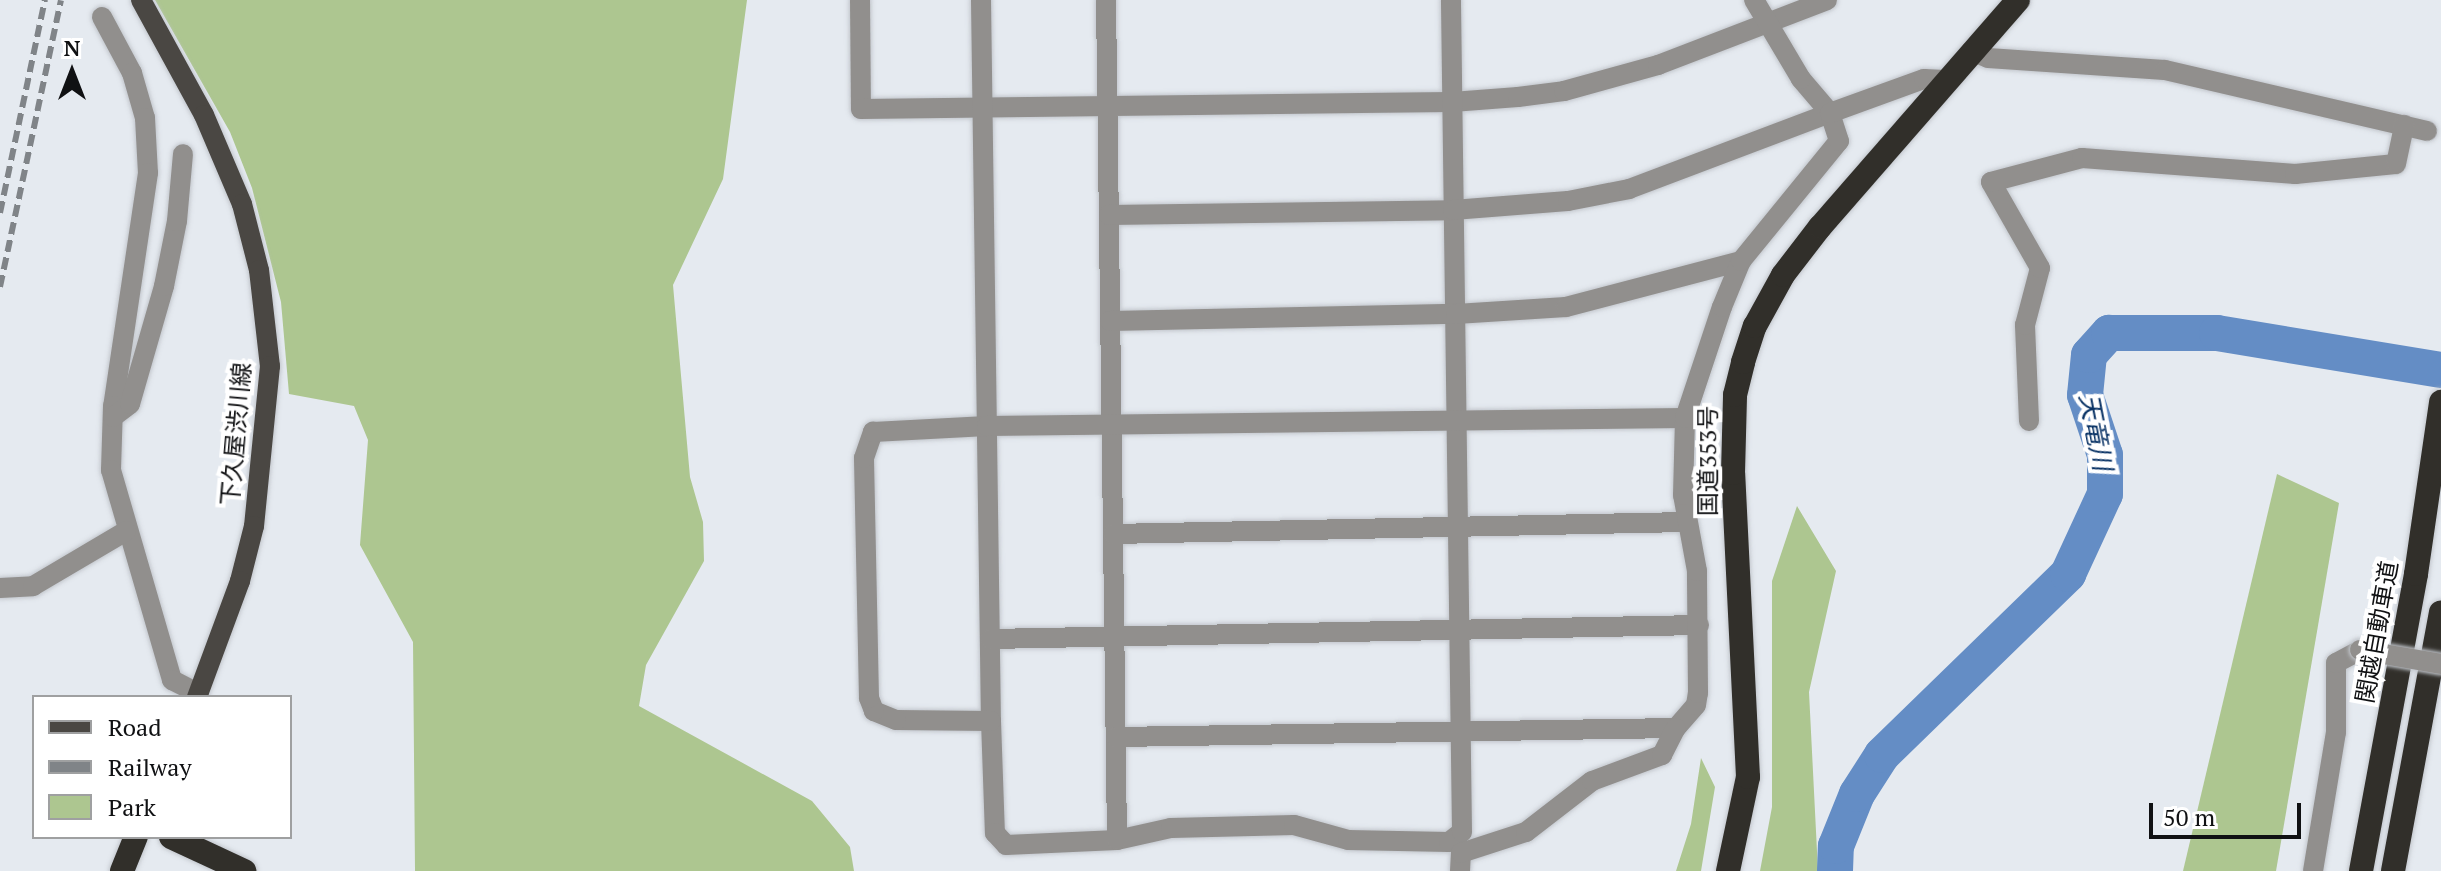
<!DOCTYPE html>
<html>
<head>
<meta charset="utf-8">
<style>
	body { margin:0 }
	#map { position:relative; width:2441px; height:871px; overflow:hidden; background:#e5eaf0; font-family:"PT Serif","Noto Sans JP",serif }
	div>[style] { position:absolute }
	.green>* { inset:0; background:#adc690 }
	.river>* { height:36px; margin:-18px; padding:0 18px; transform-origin:18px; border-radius:18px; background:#648dc5 }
	.roads { filter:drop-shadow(0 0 2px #c3c7cd) drop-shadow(0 0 2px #c3c7cd) }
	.minor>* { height:20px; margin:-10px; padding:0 10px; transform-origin:10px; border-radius:10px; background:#918f8d }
	.major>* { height:20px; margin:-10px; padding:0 10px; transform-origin:10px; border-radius:10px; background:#4a4743 }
	.highway>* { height:24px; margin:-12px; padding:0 12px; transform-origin:12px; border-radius:12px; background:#312f2a }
	.rail>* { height:6px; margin-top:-3px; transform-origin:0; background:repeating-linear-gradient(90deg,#808488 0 12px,transparent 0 18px) }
	.bridges { filter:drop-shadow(0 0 2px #c3c7cd) drop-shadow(0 0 2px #c3c7cd) }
	.minor-bridge>* { height:20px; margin:-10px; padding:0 10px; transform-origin:10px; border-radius:10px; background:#918f8d }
	span { translate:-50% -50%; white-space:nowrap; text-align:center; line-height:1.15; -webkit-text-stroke:8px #fff; paint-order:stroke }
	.street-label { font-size:24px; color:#101113 }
	.water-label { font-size:26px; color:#073164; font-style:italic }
	.legend { position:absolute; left:32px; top:695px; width:260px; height:144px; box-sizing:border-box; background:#fff; border:2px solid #9fa0a1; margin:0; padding:10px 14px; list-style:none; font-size:24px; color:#101113 }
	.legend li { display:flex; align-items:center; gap:16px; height:40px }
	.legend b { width:40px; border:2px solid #9fa0a1 }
	.north { position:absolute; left:32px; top:32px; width:80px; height:80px; -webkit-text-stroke:6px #fff; paint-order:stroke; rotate:0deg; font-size:22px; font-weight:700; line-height:32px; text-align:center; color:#101113 }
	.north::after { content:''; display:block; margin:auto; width:28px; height:36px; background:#101113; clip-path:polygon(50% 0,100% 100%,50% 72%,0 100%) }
	.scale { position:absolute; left:2149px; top:803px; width:152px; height:36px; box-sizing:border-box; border:4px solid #101113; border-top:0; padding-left:10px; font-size:24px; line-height:28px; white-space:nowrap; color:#101113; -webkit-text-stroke:6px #fff; paint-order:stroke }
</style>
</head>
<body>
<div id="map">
	<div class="green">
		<div style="clip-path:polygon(155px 0,747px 0,723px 179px,673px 285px,690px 477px,703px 522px,704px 561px,646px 665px,639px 706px,812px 801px,850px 847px,854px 871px,415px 871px,413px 642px,360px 545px,368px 440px,354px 406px,289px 394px,281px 302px,252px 188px,230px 132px)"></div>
		<div style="clip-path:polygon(2277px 474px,2339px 503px,2276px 871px,2183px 871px)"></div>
		<div style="clip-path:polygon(1797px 506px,1836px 571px,1809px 692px,1818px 871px,1760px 871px,1772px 807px,1772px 581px)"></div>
		<div style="clip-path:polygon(1701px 758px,1715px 787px,1701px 871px,1676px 871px,1691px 824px)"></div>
	</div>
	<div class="river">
		<div style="left:1835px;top:871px;width:25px;rotate:-88deg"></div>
		<div style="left:1836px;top:846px;width:56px;rotate:-68deg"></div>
		<div style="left:1857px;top:794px;width:46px;rotate:-57.3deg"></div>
		<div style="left:1882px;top:755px;width:260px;rotate:-44.2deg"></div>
		<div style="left:2068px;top:574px;width:88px;rotate:-65.2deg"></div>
		<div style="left:2105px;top:494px;width:39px;rotate:-90deg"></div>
		<div style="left:2105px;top:455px;width:63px;rotate:-108.4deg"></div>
		<div style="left:2085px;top:395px;width:40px;rotate:-84.3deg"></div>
		<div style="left:2089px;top:355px;width:30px;rotate:-48deg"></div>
		<div style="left:2109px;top:333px;width:108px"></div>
		<div style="left:2217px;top:333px;width:227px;rotate:9.4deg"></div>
	</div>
	<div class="roads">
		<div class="minor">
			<div style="left:860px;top:0;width:109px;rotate:89.5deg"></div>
			<div style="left:861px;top:109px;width:591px;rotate:-0.68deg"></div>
			<div style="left:1452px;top:102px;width:66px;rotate:-4.3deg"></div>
			<div style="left:1518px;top:97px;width:46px;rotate:-7.4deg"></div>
			<div style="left:1564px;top:91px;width:98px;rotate:-15.5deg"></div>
			<div style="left:1658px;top:65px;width:181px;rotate:-21deg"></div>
			<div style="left:981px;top:0;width:721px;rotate:89.21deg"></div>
			<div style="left:991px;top:721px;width:112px;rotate:88deg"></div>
			<div style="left:995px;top:833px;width:16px;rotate:47deg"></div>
			<div style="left:1006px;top:845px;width:111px;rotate:-2.6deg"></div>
			<div style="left:1117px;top:840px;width:55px;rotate:-12.5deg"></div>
			<div style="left:1171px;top:828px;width:123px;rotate:-1.4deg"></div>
			<div style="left:1294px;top:825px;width:56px;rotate:15.5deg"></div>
			<div style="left:1348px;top:840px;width:101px;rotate:1.1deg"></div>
			<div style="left:1449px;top:842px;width:16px;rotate:-38deg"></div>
			<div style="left:1462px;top:832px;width:832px;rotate:-90.76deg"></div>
			<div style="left:1106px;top:0;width:840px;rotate:89.25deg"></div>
			<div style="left:102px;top:17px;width:64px;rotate:61.8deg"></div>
			<div style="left:132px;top:73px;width:47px;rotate:73.9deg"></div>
			<div style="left:145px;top:118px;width:55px;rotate:86.9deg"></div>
			<div style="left:148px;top:173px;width:236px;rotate:98.5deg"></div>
			<div style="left:113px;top:406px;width:64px;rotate:91.8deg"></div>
			<div style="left:111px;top:470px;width:219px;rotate:73.8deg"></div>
			<div style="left:172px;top:680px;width:30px;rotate:27deg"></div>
			<div style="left:1971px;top:51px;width:18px;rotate:22deg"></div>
			<div style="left:1988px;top:58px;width:177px;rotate:3.9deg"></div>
			<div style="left:2165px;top:70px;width:269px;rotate:13.1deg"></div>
			<div style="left:1109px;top:215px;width:344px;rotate:-0.8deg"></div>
			<div style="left:1453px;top:210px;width:115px;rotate:-4.5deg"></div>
			<div style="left:1568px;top:201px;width:62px;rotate:-11.1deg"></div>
			<div style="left:1629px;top:189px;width:215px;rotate:-20.7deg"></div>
			<div style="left:1830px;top:113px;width:45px;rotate:-130.5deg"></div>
			<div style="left:1801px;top:79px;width:92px;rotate:-120.7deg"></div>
			<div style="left:1110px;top:321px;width:346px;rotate:-1.2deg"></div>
			<div style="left:1456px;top:314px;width:110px;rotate:-3.6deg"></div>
			<div style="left:1566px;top:307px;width:181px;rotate:-14.7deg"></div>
			<div style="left:113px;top:417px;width:21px;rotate:-37deg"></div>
			<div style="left:130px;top:404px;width:123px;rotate:-73.9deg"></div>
			<div style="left:164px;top:286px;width:66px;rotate:-78.7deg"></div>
			<div style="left:177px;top:221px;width:67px;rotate:-84.9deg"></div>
			<div style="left:2029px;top:421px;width:96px;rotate:-92.4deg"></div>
			<div style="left:2025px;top:325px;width:59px;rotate:-75.3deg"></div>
			<div style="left:2040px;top:268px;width:99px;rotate:-119.7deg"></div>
			<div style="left:1991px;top:182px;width:94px;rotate:-14.8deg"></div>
			<div style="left:2082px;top:158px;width:214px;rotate:4.3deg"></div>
			<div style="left:2295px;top:174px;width:101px;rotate:-5.7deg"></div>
			<div style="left:2396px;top:164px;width:40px;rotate:-78deg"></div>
			<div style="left:1113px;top:534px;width:574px;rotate:-1.2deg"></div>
			<div style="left:0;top:588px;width:33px;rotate:-3deg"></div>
			<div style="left:33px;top:586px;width:108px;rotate:-30.6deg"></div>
			<div style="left:990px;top:639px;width:709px;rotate:-1.13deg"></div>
			<div style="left:991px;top:721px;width:95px;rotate:-179.4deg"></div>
			<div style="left:896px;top:720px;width:24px;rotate:-158deg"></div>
			<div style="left:874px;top:711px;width:14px;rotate:-111deg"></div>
			<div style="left:869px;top:698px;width:240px;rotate:-91.2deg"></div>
			<div style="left:864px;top:458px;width:28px;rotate:-71deg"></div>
			<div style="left:873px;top:432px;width:114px;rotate:-3deg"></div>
			<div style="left:987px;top:426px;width:698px;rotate:-0.66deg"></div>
			<div style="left:1116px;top:737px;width:560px;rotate:-0.92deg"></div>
			<div style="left:1676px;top:728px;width:30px;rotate:-49deg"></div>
			<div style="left:1696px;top:705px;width:12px;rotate:-81deg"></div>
			<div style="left:1698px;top:693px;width:122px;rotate:-90.5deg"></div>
			<div style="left:1697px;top:571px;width:77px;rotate:-100.4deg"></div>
			<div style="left:1683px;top:495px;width:77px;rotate:-88.5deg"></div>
			<div style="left:1685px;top:418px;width:117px;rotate:-71.6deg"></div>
			<div style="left:1722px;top:307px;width:50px;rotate:-67.6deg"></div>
			<div style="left:1741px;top:261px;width:155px;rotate:-50.8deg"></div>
			<div style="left:1839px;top:141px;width:29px;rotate:-108deg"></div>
			<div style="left:1830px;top:113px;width:100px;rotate:-19.9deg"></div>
			<div style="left:1924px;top:79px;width:21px;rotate:3deg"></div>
			<div style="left:1460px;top:871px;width:18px;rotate:-87deg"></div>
			<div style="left:1461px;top:853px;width:68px;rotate:-17.9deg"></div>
			<div style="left:1526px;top:832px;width:83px;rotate:-37.7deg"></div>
			<div style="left:1592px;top:781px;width:75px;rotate:-20.4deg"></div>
			<div style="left:1662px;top:755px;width:30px;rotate:-63deg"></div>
			<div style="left:2313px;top:871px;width:141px;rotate:-80.6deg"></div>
			<div style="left:2336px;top:732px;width:69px;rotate:-90deg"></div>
			<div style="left:2336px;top:663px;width:27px;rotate:-28deg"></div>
		</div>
		<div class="major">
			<div style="left:141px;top:0;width:131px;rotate:61.3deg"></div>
			<div style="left:204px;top:115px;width:97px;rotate:66.9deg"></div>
			<div style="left:242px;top:204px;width:68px;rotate:75.6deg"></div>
			<div style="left:259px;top:270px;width:97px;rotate:83.5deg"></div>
			<div style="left:270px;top:366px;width:161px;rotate:95.7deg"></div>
			<div style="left:254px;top:526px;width:57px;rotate:104.3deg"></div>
			<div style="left:240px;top:581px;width:124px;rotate:110.3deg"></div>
		</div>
		<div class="highway">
			<div style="left:171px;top:837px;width:81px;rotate:25deg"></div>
			<div style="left:122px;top:871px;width:37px;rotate:-68deg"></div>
			<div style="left:1728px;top:871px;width:96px;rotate:-78deg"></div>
			<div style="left:1748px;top:777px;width:304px;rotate:-92.8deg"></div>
			<div style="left:1733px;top:473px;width:78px;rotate:-88.5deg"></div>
			<div style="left:1735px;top:395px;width:34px;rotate:-76deg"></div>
			<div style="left:1743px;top:362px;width:38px;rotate:-72deg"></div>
			<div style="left:1755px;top:326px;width:58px;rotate:-61.2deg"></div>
			<div style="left:1783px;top:275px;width:61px;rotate:-52.4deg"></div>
			<div style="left:1820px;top:227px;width:301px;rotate:-48.9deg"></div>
			<div style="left:2361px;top:871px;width:302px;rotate:-79.5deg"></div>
			<div style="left:2416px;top:574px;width:174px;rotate:-81.7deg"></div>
			<div style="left:2393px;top:871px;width:263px;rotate:-79.5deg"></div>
		</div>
	</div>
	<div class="rail">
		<div style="left:0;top:213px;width:218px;rotate:-78.1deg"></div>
		<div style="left:0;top:287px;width:293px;rotate:-78deg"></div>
	</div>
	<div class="bridges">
		<div class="minor-bridge">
			<div style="left:2360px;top:650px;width:82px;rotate:9.8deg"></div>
		</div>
	</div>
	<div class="street-label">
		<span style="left:236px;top:434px;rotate:-85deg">下久屋渋川線</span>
		<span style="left:1708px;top:461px;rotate:-90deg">国道353号</span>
		<span style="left:2377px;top:632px;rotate:-80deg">関越自動車道</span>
	</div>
	<div class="water-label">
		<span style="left:2096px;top:432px;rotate:79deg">天竜川</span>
	</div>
	<ul class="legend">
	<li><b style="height:10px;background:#4a4743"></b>Road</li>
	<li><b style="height:10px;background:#808488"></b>Railway</li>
	<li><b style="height:22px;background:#adc690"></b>Park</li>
	</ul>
	<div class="north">N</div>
	<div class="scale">50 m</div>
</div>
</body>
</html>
